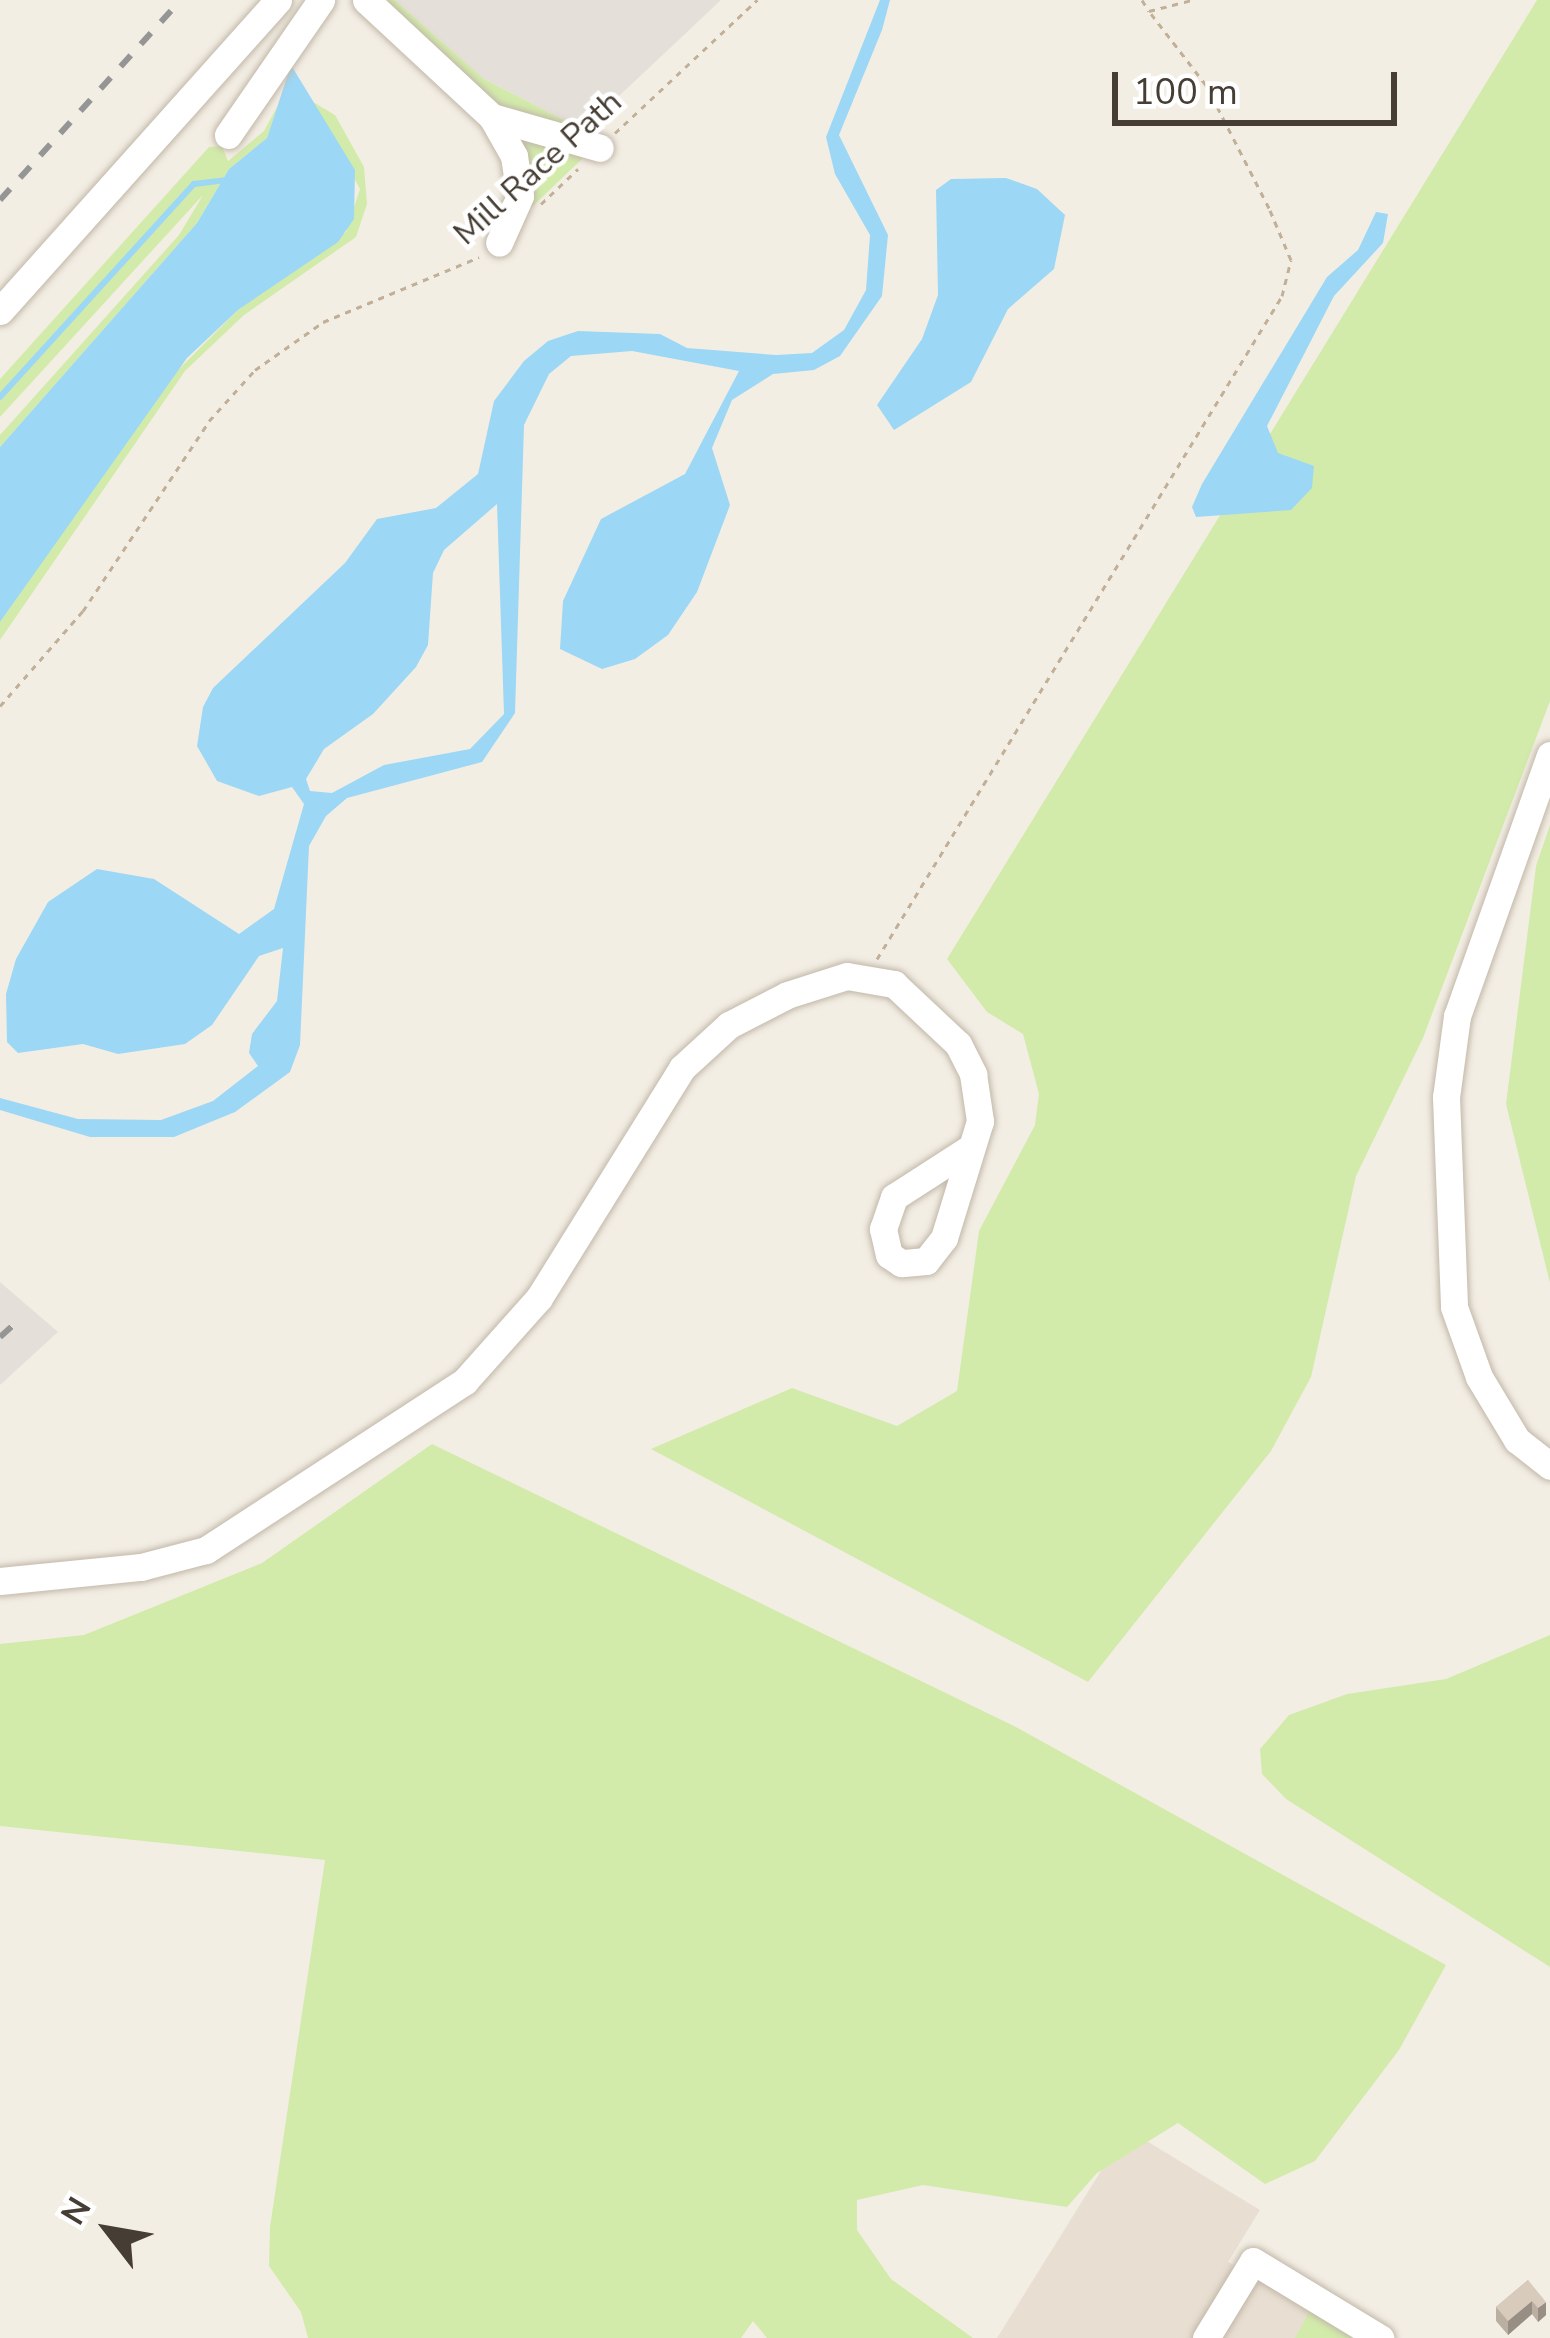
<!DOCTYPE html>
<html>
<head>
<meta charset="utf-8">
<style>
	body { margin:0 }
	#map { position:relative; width:1550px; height:2338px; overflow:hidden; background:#f3eee4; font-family:"Nunito Sans",sans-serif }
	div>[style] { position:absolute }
	.residential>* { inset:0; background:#e8dfd2 }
	.industrial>* { inset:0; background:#e5dfd9 }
	.green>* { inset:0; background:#d2ebaa }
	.water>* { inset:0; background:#9cd7f5 }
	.stream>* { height:6px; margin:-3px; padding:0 3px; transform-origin:3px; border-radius:3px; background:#9cd7f5 }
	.path>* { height:3px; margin-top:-1.5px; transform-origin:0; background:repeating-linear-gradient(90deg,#c2af97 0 6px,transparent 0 12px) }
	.roads { filter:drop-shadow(0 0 3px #c2b8a9) drop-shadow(0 0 3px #c2b8a9) }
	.minor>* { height:27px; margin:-13.5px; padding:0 13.5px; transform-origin:13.5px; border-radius:13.5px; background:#fff }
	.rail>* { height:6px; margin-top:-3px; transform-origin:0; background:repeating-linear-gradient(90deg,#959595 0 15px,transparent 0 30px) }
	.wall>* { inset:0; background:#bbafa2 }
	.shaded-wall>* { inset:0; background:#988e84 }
	.building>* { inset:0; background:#d9cbbc }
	span { translate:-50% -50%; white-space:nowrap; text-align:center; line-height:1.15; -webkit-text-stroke:9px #fff; paint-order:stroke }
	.street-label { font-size:33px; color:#463d34 }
	.north { position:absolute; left:48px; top:2170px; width:120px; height:120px; -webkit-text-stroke:9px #fff; paint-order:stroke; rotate:301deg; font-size:33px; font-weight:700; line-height:48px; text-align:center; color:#463d34 }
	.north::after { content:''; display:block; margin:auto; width:42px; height:54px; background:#463d34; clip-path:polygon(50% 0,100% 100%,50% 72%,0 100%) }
	.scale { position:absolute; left:1112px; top:72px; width:285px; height:54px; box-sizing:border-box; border:6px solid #463d34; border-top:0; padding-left:15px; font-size:36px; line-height:42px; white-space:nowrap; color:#463d34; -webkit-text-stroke:9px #fff; paint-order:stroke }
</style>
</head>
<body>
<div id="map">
	<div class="residential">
		<div style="clip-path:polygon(1127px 2129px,1260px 2210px,1228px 2262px,1360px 2338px,997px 2338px)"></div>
	</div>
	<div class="industrial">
		<div style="clip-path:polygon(395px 0,721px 0,583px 130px,484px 79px)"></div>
		<div style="clip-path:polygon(0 1282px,58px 1332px,0 1385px)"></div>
	</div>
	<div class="green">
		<div style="clip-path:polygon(376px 0,395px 0,484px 79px,583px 130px,494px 108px)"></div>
		<div style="clip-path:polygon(1537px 0,1550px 0,1550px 701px,1423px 1038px,1356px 1176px,1311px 1377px,1271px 1451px,1088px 1682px,651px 1449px,792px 1388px,897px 1426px,957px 1391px,979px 1231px,1035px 1125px,1039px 1094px,1023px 1034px,987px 1012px,947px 959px)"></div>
		<div style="clip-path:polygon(313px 102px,335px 115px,364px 167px,367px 204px,356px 237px,244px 315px,185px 371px,0 640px,0 622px,168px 380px,238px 310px,346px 232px,360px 189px)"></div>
		<div style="clip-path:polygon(278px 105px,267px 138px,229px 169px,197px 223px,0 447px,0 435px,179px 235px,203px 195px,0 417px,0 379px,209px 147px,222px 146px,228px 161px,264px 131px)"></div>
		<div style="clip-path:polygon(519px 138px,586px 155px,531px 208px,529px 167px)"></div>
		<div style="clip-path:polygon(1550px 825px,1550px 1283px,1506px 1104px,1536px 866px)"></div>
		<div style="clip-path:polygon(432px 1444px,1014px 1726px,1446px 1965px,1399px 2050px,1315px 2161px,1265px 2184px,1178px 2123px,1097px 2173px,1067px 2207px,923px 2185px,857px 2200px,857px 2230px,891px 2279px,973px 2338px,767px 2338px,753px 2321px,741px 2338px,308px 2338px,301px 2312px,269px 2266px,270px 2227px,325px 1860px,0 1826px,0 1644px,84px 1635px,262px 1563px)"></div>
		<div style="clip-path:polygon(1550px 1635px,1550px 1967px,1286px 1799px,1262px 1774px,1260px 1749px,1289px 1715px,1347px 1694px,1446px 1679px)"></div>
		<div style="clip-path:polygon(1310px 2310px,1357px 2338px,1295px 2338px)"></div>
	</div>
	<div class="water">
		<div style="clip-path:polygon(evenodd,880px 0,890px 0,882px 30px,839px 135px,888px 235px,882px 296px,840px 356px,814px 370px,773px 374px,732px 400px,712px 448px,730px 505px,697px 592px,668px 635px,635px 659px,602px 669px,560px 649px,563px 601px,601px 519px,685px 474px,739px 371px,632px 351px,571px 356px,549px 374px,524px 425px,515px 713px,482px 762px,347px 798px,326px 816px,309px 846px,300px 1045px,290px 1072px,235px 1112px,174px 1137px,90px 1137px,0 1110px,0 1098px,78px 1119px,161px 1120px,213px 1101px,258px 1066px,249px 1053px,252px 1034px,277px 1001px,283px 948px,259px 956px,212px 1025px,185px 1044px,118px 1054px,83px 1044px,18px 1053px,7px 1042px,6px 994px,16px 959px,48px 902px,97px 869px,154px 879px,239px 934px,274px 909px,304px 804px,292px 787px,259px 796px,217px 781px,197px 746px,203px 707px,213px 688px,345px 563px,377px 519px,436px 508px,478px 474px,494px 401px,524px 361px,548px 341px,578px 331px,660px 334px,687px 348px,776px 355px,812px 353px,844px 330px,866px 290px,870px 235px,835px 174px,826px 137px,880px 0,497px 504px,504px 714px,470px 749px,384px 765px,332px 793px,310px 791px,306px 779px,324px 749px,373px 714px,416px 667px,428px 645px,433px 573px,444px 550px,497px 504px)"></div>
		<div style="clip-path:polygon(291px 65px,355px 170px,354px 219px,338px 242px,238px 310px,187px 358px,0 622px,0 447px,197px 223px,229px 169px,267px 138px)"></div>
		<div style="clip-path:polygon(1006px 178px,1037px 189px,1065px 215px,1054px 269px,1008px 309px,971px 382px,894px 430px,877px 405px,922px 339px,938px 295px,936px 190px,951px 179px)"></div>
		<div style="clip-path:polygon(1376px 212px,1388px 214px,1383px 243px,1334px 296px,1267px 426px,1278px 453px,1314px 466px,1312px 488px,1291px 510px,1196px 517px,1192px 507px,1202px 484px,1327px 277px,1358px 250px)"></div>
	</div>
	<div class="stream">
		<div style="left:0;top:397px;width:288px;rotate:-47.7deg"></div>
		<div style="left:194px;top:184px;width:34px;rotate:-7deg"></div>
	</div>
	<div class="path">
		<div style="left:1142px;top:0;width:13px;rotate:58deg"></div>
		<div style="left:1149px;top:11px;width:44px;rotate:-14.3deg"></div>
		<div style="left:615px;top:133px;width:195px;rotate:-43.1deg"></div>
		<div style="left:541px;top:204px;width:51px;rotate:-43.4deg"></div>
		<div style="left:0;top:706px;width:126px;rotate:-48.9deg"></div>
		<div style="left:83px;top:611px;width:228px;rotate:-56.4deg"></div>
		<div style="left:209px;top:421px;width:69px;rotate:-48deg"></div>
		<div style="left:255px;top:370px;width:83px;rotate:-35.2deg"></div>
		<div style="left:323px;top:322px;width:169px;rotate:-22.6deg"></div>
		<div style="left:877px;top:959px;width:777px;rotate:-58.58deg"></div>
		<div style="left:1282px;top:296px;width:37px;rotate:-76deg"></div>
		<div style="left:1291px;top:260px;width:56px;rotate:-112.9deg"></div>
		<div style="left:1269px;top:208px;width:138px;rotate:-117.1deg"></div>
		<div style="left:1206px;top:85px;width:93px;rotate:-127.6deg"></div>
	</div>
	<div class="roads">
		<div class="minor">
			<div style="left:366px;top:0;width:172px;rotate:42.9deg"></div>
			<div style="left:492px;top:117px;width:45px;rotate:60.6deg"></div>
			<div style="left:514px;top:156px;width:40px;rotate:81.5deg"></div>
			<div style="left:520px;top:196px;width:51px;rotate:114.1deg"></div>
			<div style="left:492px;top:117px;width:112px;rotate:16deg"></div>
			<div style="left:228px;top:135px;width:164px;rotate:-55.4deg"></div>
			<div style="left:0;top:311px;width:417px;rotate:-48.2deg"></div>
			<div style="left:1550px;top:755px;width:277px;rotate:109.6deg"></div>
			<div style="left:1457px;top:1016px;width:82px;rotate:97.7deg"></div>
			<div style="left:1446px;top:1097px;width:210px;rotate:87.8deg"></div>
			<div style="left:1454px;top:1307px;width:74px;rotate:70.3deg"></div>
			<div style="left:1479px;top:1377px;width:74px;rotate:58.9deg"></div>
			<div style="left:1517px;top:1440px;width:42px;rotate:38.2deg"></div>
			<div style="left:0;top:1581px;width:142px;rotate:-5.7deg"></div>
			<div style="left:141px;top:1567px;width:67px;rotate:-14.7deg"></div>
			<div style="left:206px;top:1550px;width:309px;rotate:-33.1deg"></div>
			<div style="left:465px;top:1381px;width:111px;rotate:-48.3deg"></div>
			<div style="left:539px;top:1298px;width:271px;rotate:-58.1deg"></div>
			<div style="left:682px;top:1068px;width:64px;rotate:-42.5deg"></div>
			<div style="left:729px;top:1025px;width:65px;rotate:-27.3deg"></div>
			<div style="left:787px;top:995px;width:63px;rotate:-17.6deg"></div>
			<div style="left:847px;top:976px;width:48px;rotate:9.7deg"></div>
			<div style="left:894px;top:984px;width:88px;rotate:43.2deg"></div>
			<div style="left:958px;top:1044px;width:34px;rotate:63deg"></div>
			<div style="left:973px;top:1074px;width:48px;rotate:81.5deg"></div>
			<div style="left:980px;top:1121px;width:122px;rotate:107.1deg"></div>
			<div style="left:944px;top:1238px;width:29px;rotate:128deg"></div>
			<div style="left:926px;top:1261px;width:25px;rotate:175deg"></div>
			<div style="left:901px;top:1263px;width:14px;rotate:-146deg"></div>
			<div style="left:889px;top:1255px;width:27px;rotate:-103deg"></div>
			<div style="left:883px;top:1229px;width:34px;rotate:-71deg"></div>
			<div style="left:894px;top:1197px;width:90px;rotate:-32.8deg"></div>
			<div style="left:1206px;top:2338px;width:90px;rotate:-58.6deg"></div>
			<div style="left:1253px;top:2261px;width:149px;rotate:31.2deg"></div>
		</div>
	</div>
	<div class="rail">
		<div style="left:0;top:200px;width:270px;rotate:-47.9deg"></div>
		<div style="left:0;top:1337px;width:28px;rotate:-42deg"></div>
	</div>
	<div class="wall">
		<div style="clip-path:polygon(1528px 2280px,1546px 2315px,1538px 2322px,1532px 2314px,1508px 2335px,1496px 2321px,1496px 2307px)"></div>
	</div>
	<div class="shaded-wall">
		<div style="clip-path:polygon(1532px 2301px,1532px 2314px,1508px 2335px,1508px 2321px)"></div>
		<div style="clip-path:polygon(1546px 2302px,1546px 2315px,1538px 2322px,1538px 2308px)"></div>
	</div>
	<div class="building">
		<div style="clip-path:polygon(1528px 2280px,1546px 2302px,1538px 2308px,1532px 2301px,1508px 2321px,1496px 2307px)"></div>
	</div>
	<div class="street-label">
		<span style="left:538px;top:168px;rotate:-42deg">Mill Race Path</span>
	</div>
	<div class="north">N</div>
	<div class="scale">100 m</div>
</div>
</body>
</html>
